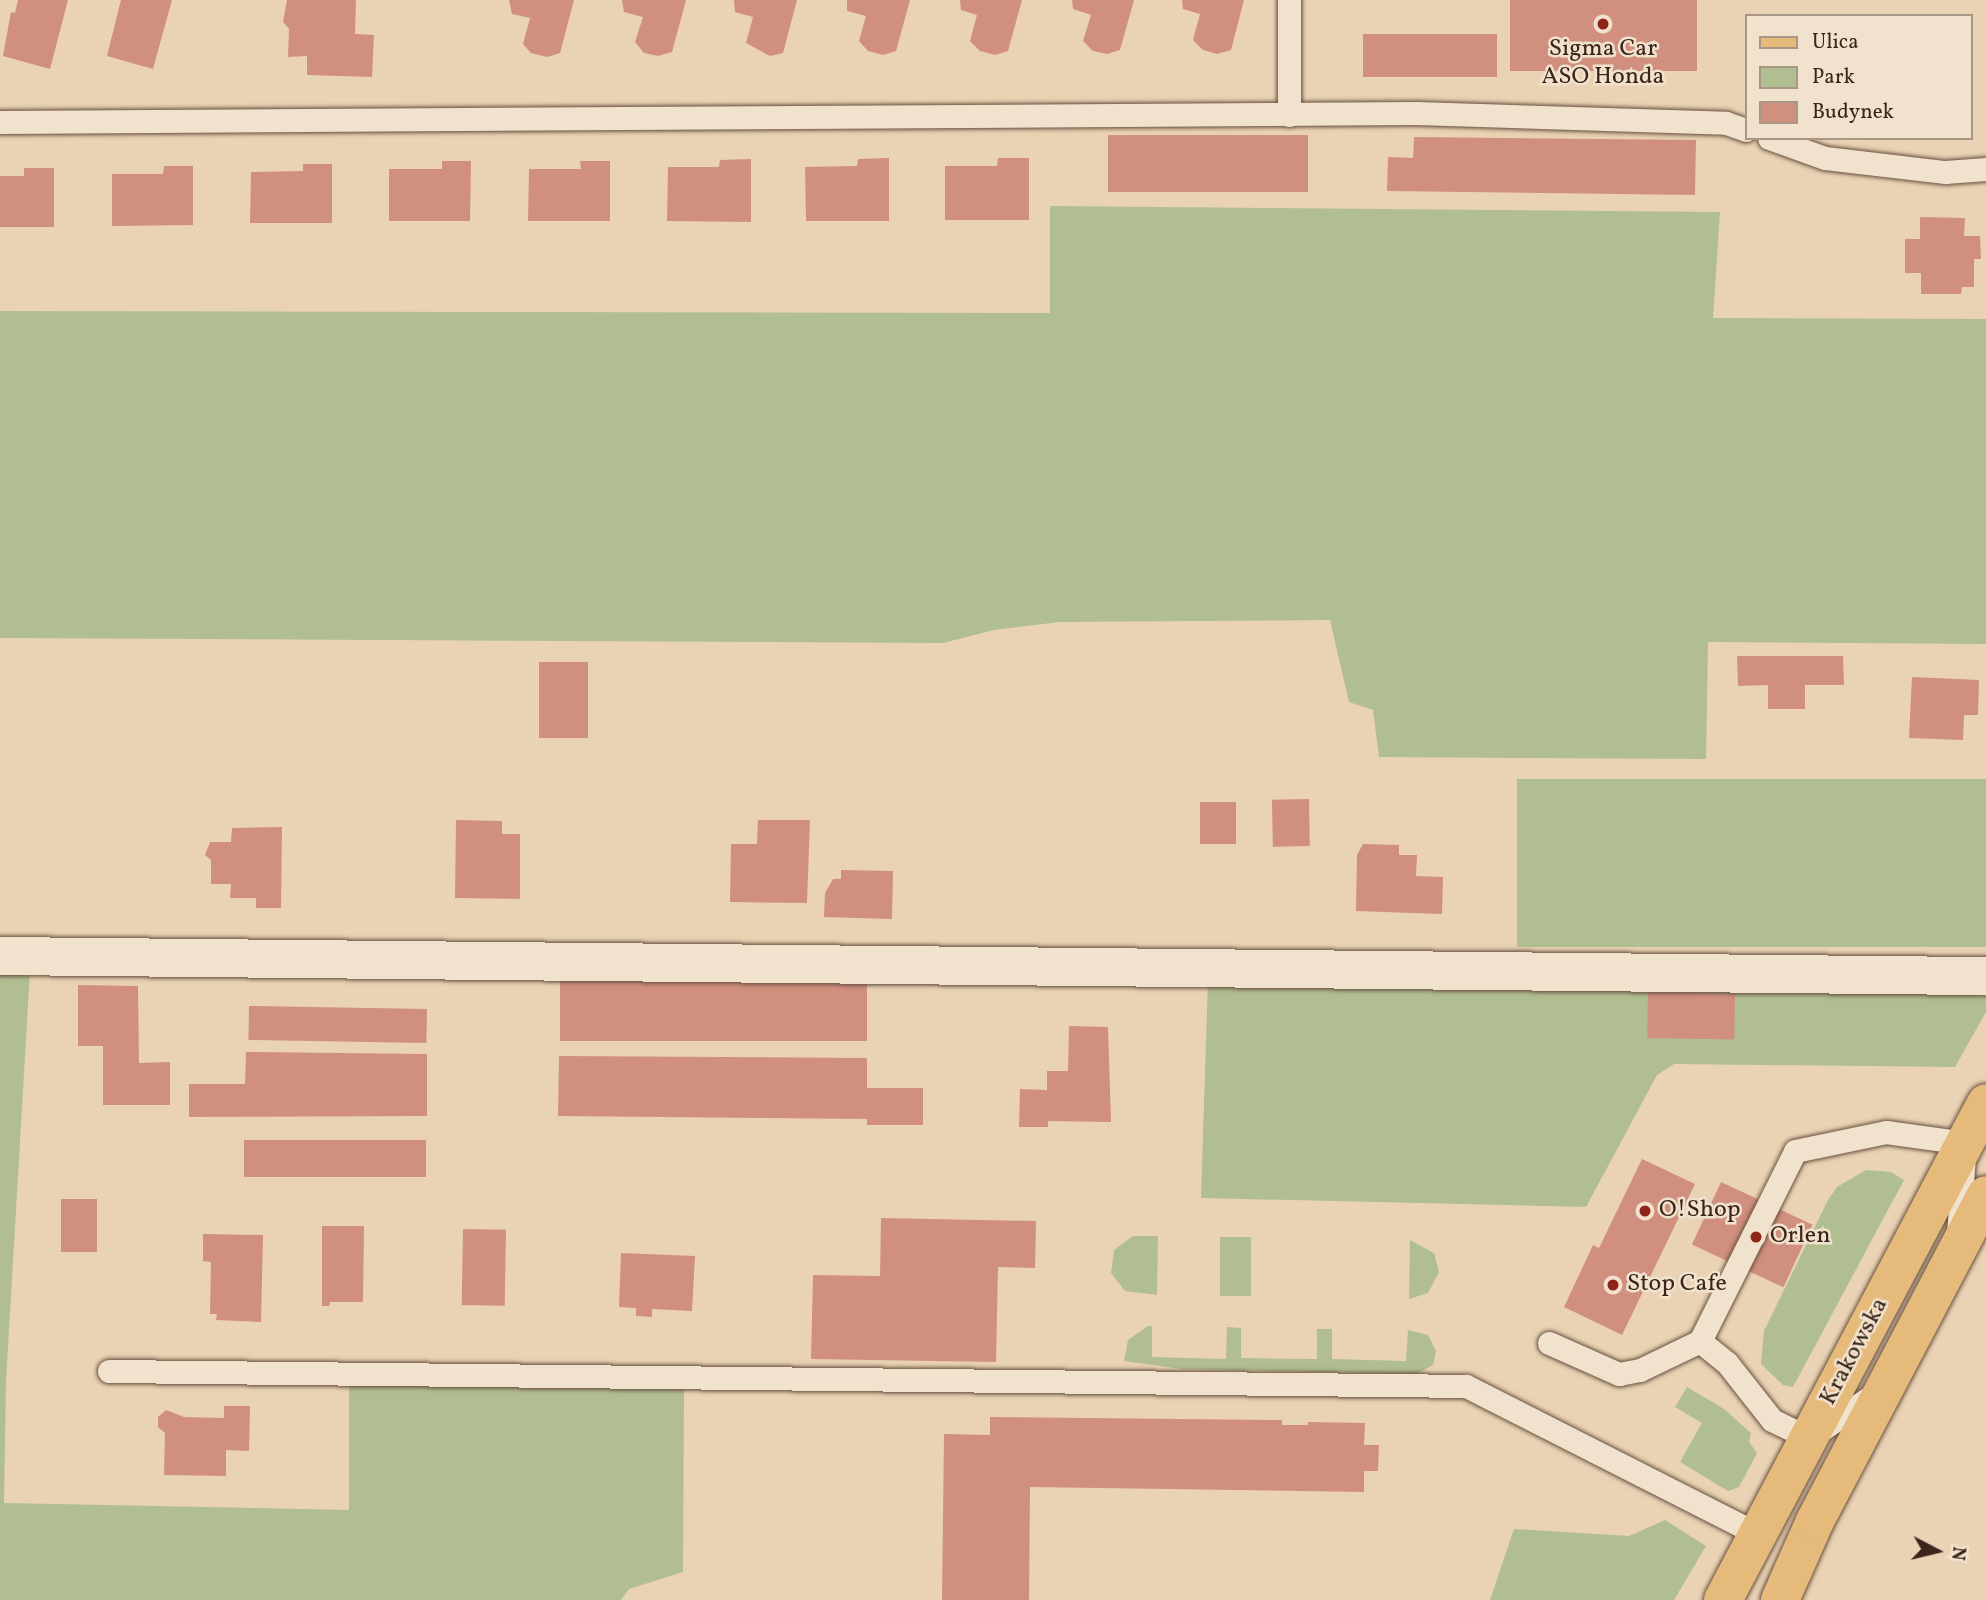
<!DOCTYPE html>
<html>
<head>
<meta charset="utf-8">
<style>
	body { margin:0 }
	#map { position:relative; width:1986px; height:1600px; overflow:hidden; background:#ead3b4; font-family:Vollkorn,serif }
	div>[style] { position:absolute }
	.green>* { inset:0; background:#b1be91; transform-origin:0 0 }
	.building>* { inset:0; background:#d18f7f; transform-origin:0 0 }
	.roads { filter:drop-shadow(0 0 2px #675040) drop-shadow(0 0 2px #675040) }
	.service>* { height:23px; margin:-11.5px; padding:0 11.5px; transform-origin:11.5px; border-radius:11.5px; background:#f1e2ce }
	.minor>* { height:38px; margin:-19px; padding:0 19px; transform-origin:19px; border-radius:19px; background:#f1e2ce }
	.primary>* { height:38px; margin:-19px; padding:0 19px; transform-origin:19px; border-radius:19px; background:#e5ba7a }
	.dots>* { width:19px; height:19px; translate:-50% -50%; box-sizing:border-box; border:4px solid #f1e2ce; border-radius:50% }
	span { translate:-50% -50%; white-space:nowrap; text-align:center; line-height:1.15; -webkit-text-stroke:5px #f1e2ce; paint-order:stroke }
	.poi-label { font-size:24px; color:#3b241a }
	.left { translate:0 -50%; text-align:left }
	.street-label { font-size:24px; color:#3b241a }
	.legend { position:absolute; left:1745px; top:14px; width:228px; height:126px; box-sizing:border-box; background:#f1e2ce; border:2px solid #a89686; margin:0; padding:9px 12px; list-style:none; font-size:21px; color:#3b241a }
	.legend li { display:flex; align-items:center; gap:14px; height:35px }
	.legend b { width:35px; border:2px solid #a89686 }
	.north { position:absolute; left:1902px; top:1516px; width:70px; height:70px; -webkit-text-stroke:5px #f1e2ce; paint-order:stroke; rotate:97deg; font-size:19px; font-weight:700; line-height:28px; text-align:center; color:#3b241a }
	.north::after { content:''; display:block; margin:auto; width:24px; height:32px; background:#3b241a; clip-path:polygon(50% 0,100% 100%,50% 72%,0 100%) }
</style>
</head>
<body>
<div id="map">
	<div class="green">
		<div style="clip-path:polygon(1050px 206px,1720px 212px,1713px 318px,1986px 319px,1986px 644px,1708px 642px,1706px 759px,1379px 757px,1373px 710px,1349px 702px,1330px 620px,1060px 622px,994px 630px,943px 643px,0 638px,0 311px,1050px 313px)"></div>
		<div style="left:1517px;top:779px;width:469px;height:168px"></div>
		<div style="clip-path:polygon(0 971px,30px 971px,6px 1381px,4px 1503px,349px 1510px,349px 1382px,684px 1386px,683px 1572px,629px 1589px,621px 1600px,0 1600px)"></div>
		<div style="clip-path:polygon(1208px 979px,1973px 995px,1986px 996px,1986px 1012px,1955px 1067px,1674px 1064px,1657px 1075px,1586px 1207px,1201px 1198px)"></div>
		<div style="clip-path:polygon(1866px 1170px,1891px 1172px,1904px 1180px,1793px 1387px,1783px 1385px,1761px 1364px,1764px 1331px,1828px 1200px,1837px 1187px)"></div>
		<div style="clip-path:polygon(1133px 1236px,1158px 1236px,1157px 1295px,1125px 1291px,1111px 1273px,1114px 1250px)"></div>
		<div style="left:1220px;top:1237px;width:31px;height:59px"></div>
		<div style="clip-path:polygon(1410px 1240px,1434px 1253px,1439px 1272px,1428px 1293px,1409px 1299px)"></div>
		<div style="clip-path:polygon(1148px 1326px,1152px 1326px,1152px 1357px,1226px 1359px,1227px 1327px,1241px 1328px,1241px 1358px,1317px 1359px,1317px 1329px,1332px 1329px,1332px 1359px,1406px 1361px,1408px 1330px,1428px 1335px,1436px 1351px,1433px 1365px,1416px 1374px,1182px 1369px,1124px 1361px,1128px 1340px)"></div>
		<div style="clip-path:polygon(1687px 1387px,1724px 1409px,1751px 1433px,1749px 1442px,1757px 1453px,1739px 1487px,1728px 1491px,1680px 1462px,1702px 1423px,1675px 1407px)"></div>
		<div style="clip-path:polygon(1665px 1520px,1706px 1546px,1674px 1600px,1490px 1600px,1514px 1529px,1629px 1536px)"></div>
	</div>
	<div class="building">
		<div style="clip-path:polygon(18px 0,68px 0,50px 69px,3px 56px,11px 12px,15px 13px)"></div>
		<div style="clip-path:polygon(121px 0,172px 0,153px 69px,107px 56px)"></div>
		<div style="clip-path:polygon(287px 0,356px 0,355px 34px,374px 35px,372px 77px,307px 75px,307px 56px,288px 57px,289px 29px,283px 22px)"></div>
		<div style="clip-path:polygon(509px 0,574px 0,560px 53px,547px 57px,531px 53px,523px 44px,530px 18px,512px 14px)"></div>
		<div style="clip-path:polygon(622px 0,686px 0,672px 52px,658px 56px,644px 53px,635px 42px,643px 17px,624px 12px)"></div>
		<div style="clip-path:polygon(734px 0,797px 0,783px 53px,770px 56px,746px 43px,753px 17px,735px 12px)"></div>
		<div style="clip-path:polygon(847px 0,910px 0,896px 51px,883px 55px,868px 51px,859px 41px,866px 16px,847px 11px)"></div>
		<div style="clip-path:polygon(960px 0,1022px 0,1008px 51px,995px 55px,980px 51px,970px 41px,977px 15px,961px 10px)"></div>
		<div style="clip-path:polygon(1072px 0,1134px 0,1120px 50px,1107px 54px,1093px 51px,1083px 41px,1091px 15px,1073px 9px)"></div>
		<div style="clip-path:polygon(1182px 0,1244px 0,1231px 50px,1217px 54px,1203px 50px,1193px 40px,1200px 14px,1183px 9px)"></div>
		<div style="left:1510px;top:0;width:187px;height:71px"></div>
		<div style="left:1363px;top:34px;width:134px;height:43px"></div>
		<div style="left:1108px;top:135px;width:200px;height:57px"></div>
		<div style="clip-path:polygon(1414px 137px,1696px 140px,1695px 195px,1387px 191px,1388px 157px,1413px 158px)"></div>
		<div style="clip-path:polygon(889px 158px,889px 221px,806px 221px,805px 167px,857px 166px,858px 159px)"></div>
		<div style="clip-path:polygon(998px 158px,1029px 158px,1029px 220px,945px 220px,945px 166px,997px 166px)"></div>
		<div style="clip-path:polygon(751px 159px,751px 222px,667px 221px,668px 167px,719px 167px,720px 160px)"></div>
		<div style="clip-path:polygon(442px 161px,471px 161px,470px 221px,389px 221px,389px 169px,442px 169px)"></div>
		<div style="clip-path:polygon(580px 161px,610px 161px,610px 221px,528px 221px,529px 169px,581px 169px)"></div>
		<div style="clip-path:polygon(303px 164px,332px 164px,332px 223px,250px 223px,251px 172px,303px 171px)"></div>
		<div style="clip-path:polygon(164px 166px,193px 166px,193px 225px,112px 226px,112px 174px,163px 174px)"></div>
		<div style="clip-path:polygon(24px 168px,54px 168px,54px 227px,0 227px,0 176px,24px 176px)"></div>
		<div style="clip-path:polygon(1920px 217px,1965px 218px,1964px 236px,1980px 236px,1981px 259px,1974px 259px,1974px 287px,1962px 287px,1961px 294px,1921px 294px,1921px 273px,1905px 273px,1905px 239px,1920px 239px)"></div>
		<div style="clip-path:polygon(1737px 656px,1843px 656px,1844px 685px,1805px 685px,1805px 709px,1768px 709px,1768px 685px,1738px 686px)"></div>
		<div style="left:539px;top:662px;width:49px;height:76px"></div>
		<div style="clip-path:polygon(1912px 677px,1979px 680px,1978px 715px,1964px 715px,1963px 740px,1909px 738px)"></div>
		<div style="left:1309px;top:799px;width:47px;height:37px;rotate:89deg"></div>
		<div style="left:1200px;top:802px;width:36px;height:42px"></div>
		<div style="clip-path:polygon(456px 820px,502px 821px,502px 834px,520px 834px,520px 899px,455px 898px)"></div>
		<div style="clip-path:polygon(758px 820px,810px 820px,807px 903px,730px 902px,731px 844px,757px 844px)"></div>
		<div style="clip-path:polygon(282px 827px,281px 908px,256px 908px,256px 898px,230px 898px,231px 884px,211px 884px,211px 860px,205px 855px,210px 842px,231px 842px,232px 828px)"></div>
		<div style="clip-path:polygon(1363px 844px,1399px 845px,1399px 855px,1417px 855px,1416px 876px,1443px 877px,1442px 914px,1356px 911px,1357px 855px)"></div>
		<div style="clip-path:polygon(841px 870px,893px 871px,892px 919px,824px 917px,825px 893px,833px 879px,841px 879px)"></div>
		<div style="left:560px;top:980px;width:307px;height:61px"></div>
		<div style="clip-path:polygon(78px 985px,138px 986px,139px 1063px,170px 1062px,170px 1105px,103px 1105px,103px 1046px,78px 1046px)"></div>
		<div style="left:1648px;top:992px;width:87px;height:46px;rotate:1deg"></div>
		<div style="left:249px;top:1006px;width:178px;height:34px;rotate:1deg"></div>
		<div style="clip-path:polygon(1069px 1026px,1108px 1027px,1111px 1122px,1048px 1121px,1048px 1127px,1019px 1127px,1020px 1089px,1047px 1090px,1047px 1071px,1068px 1071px)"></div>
		<div style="clip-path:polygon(246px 1052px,427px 1054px,427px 1116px,189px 1117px,189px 1084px,245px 1084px)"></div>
		<div style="clip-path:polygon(559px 1056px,867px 1058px,867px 1088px,923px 1088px,923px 1125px,867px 1125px,867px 1119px,558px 1116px)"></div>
		<div style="left:244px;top:1140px;width:182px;height:37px"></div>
		<div style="clip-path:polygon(1642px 1159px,1695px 1184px,1622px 1335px,1564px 1307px,1593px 1245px,1599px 1248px)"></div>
		<div style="left:1721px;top:1182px;width:101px;height:69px;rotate:25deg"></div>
		<div style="left:61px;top:1199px;width:36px;height:53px"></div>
		<div style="clip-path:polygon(881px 1218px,1036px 1221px,1035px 1268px,998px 1267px,996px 1362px,811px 1359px,813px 1275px,880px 1276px)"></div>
		<div style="clip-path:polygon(322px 1226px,364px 1226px,363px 1302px,330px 1302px,329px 1306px,322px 1306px)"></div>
		<div style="left:463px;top:1229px;width:43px;height:76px;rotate:1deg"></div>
		<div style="clip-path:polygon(203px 1234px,263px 1235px,261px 1322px,216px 1320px,217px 1314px,210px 1314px,211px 1262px,203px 1261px)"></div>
		<div style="clip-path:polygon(621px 1253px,695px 1256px,692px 1311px,652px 1309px,652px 1317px,636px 1316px,636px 1308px,619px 1307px)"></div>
		<div style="clip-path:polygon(224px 1406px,250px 1406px,249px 1451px,226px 1450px,226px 1476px,164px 1475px,165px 1433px,158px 1427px,158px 1417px,166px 1410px,184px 1417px,224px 1418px)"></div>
		<div style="clip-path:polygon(990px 1417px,1282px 1420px,1282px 1425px,1308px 1425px,1308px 1422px,1365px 1423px,1364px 1445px,1379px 1445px,1378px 1471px,1364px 1471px,1364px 1492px,1030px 1487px,1029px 1600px,942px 1600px,944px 1434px,990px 1435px)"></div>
	</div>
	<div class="roads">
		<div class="service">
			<div style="left:1289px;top:0;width:115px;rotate:90deg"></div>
			<div style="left:0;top:122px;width:1416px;rotate:-0.36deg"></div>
			<div style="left:1416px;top:113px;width:310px;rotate:1.8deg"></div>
			<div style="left:1726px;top:123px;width:21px;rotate:19deg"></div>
			<div style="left:1769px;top:138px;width:59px;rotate:19.7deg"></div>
			<div style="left:1825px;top:158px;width:121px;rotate:6.7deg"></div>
			<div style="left:1945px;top:172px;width:41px;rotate:-4.2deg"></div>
			<div style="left:1549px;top:1343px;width:77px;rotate:23.9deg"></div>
			<div style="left:1619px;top:1374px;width:21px;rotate:-11deg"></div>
			<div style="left:1640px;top:1370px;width:67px;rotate:-25.8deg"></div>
			<div style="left:109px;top:1371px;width:1357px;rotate:0.63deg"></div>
			<div style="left:1466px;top:1386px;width:327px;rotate:26.9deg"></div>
			<div style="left:1876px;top:1393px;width:81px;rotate:146.1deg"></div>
			<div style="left:1809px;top:1438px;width:41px;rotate:-154.1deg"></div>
			<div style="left:1772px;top:1420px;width:73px;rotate:-128.3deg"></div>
			<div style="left:1727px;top:1363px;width:35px;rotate:-141deg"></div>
			<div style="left:1700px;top:1341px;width:212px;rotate:-63.4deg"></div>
			<div style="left:1795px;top:1151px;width:93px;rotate:-11.8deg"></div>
			<div style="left:1886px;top:1132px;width:80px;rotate:7.9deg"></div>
			<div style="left:1965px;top:1143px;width:90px;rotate:94.4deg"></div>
		</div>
		<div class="minor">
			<div style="left:0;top:956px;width:1986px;rotate:0.58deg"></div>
		</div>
		<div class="primary">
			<div style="left:1723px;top:1600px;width:562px;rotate:-62.11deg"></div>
			<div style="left:1780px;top:1600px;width:86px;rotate:-66.1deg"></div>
			<div style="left:1815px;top:1521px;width:368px;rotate:-62.3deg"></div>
		</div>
	</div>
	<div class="dots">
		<div style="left:1603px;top:24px;background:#8f2418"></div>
		<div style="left:1645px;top:1211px;background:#8f2418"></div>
		<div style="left:1756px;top:1237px;background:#8f2418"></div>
		<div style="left:1613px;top:1285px;background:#8f2418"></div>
	</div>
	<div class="poi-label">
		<span style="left:1603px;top:64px">Sigma Car<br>ASO Honda</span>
		<span class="left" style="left:1659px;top:1211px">O!Shop</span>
		<span class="left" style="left:1770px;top:1237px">Orlen</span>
		<span class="left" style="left:1627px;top:1285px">Stop Cafe</span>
	</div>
	<div class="street-label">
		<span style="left:1855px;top:1352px;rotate:-62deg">Krakowska</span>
	</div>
	<ul class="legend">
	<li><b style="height:9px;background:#e5ba7a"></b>Ulica</li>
	<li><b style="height:19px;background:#b1be91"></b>Park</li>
	<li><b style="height:19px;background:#d18f7f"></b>Budynek</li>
	</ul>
	<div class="north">N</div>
</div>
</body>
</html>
